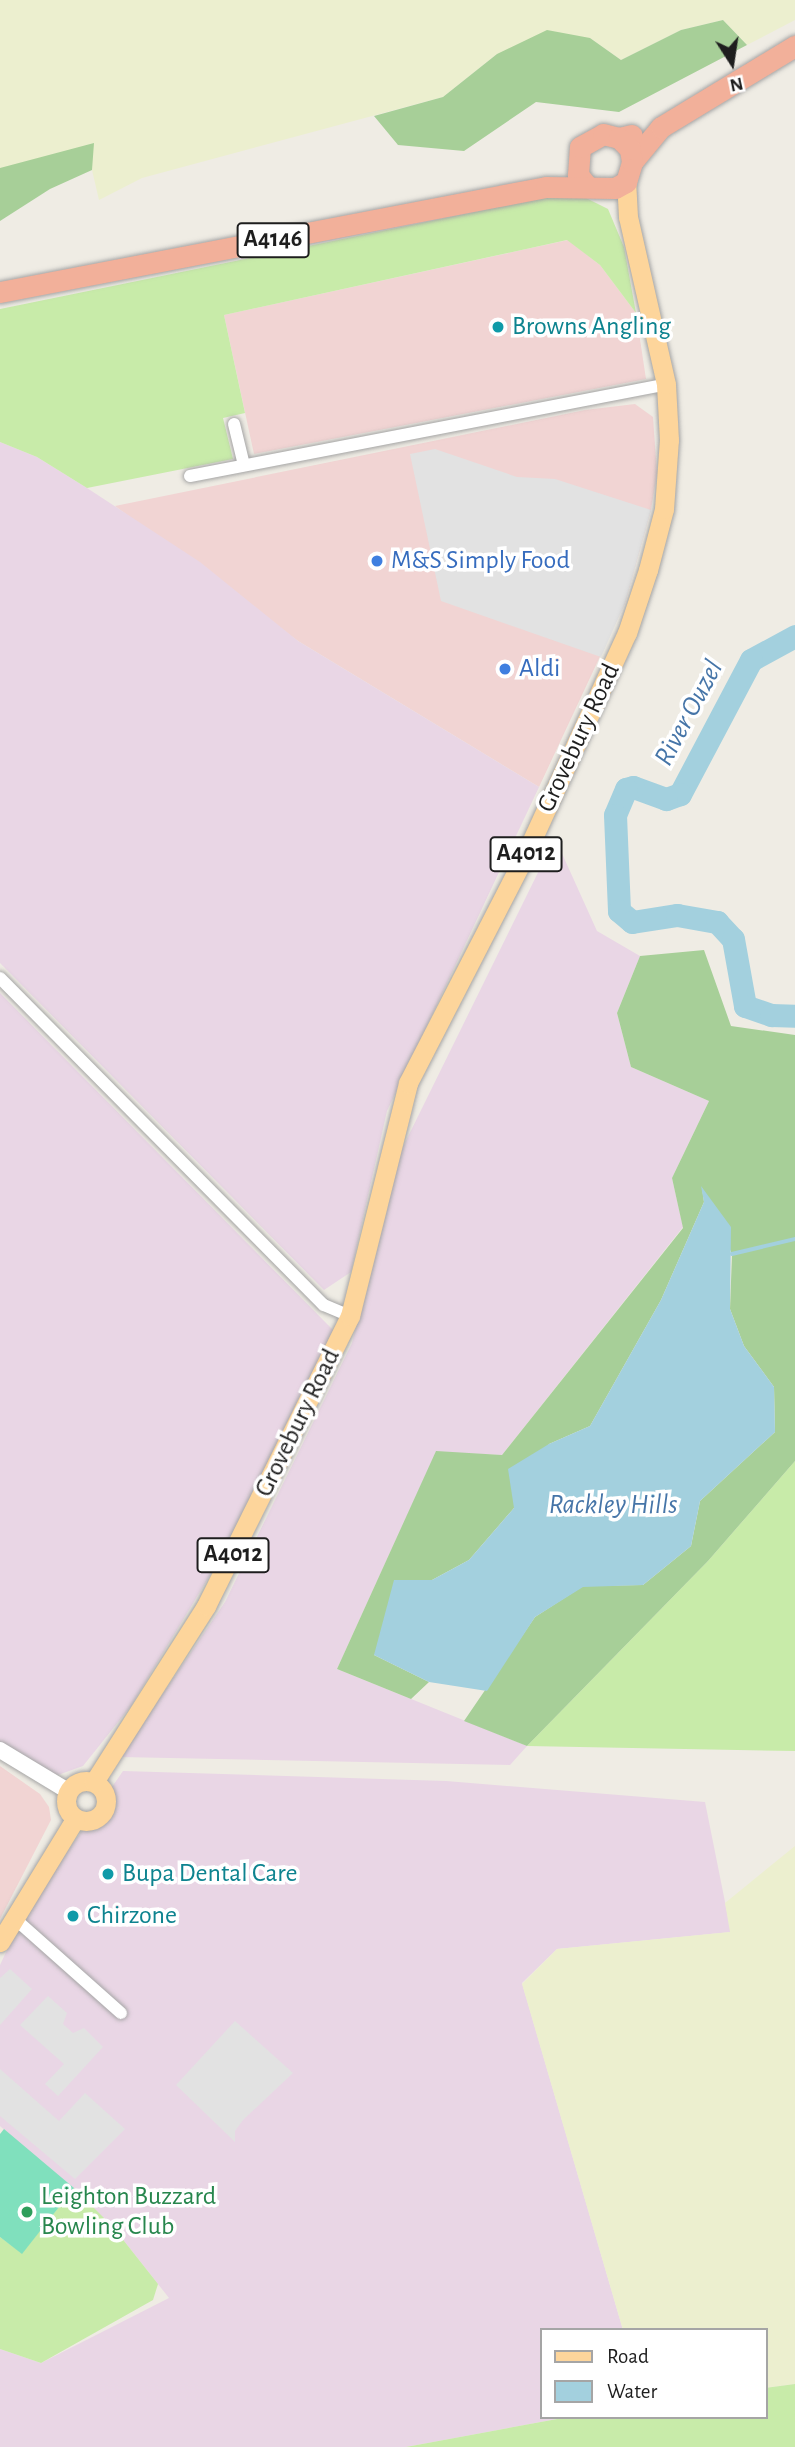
<!DOCTYPE html>
<html>
<head>
<meta charset="utf-8">
<style>
	body { margin:0 }
	#map { position:relative; width:795px; height:2447px; overflow:hidden; background:#efece4; font-family:"Alegreya Sans",sans-serif }
	div>[style] { position:absolute }
	.commercial>* { inset:0; background:#f1d4d3 }
	.industrial>* { inset:0; background:#e9d6e5 }
	.farmland>* { inset:0; background:#ecefcf }
	.grass>* { inset:0; background:#c8eba9 }
	.forest>* { inset:0; background:#a7cf98 }
	.pitch>* { inset:0; background:#80e0bd }
	.parking>* { inset:0; background:#e2e2e2 }
	.water>* { inset:0; background:#a3d0de }
	.stream>* { height:3.5px; margin:-1.75px; padding:0 1.75px; transform-origin:1.75px; border-radius:1.75px; background:#a3d0de }
	.river>* { height:23px; margin:-11.5px; padding:0 11.5px; transform-origin:11.5px; border-radius:11.5px; background:#a3d0de }
	.roads { filter:drop-shadow(0 0 2px #a5a5a5) drop-shadow(0 0 2px #a5a5a5) }
	.minor>* { height:12px; margin:-6px; padding:0 6px; transform-origin:6px; border-radius:6px; background:#fff }
	.tertiary>* { height:16px; margin:-8px; padding:0 8px; transform-origin:8px; border-radius:8px; background:#fff }
	.primary>* { height:19px; margin:-9.5px; padding:0 9.5px; transform-origin:9.5px; border-radius:9.5px; background:#fdd59b }
	.primary>.ring { margin:-9.5px; padding:0; box-sizing:content-box; background:none; border:19px solid #fdd59b; border-radius:50% }
	.trunk>* { height:21px; margin:-10.5px; padding:0 10.5px; transform-origin:10.5px; border-radius:10.5px; background:#f2b09a }
	.dots>* { width:19px; height:19px; translate:-50% -50%; box-sizing:border-box; border:4px solid #fff; border-radius:50% }
	span { translate:-50% -50%; white-space:nowrap; text-align:center; line-height:1.15; -webkit-text-stroke:7px #fff; paint-order:stroke }
	.shield-label span { padding:2px 5px; background:#fff; border:2px solid; border-radius:5px; -webkit-text-stroke-width:0 }
	.shield-label { font-size:24px; color:#1e1e1e; font-weight:700 }
	.culture-label { font-size:26px; color:#0d838f }
	.left { translate:0 -50%; text-align:left }
	.shop-label { font-size:26px; color:#366cbe }
	.street-label { font-size:26px; color:#1e1e1e }
	.leisure-label { font-size:26px; color:#27864d }
	.water-label { font-size:28px; color:#4675a8; font-style:italic }
	.legend { position:absolute; left:540px; top:2328px; width:228px; height:91px; box-sizing:border-box; background:#fff; border:2px solid #a5a5a5; margin:0; padding:9px 12px; list-style:none; font-size:21px; color:#1e1e1e }
	.legend li { display:flex; align-items:center; gap:14px; height:35px }
	.legend b { width:35px; border:2px solid #a5a5a5 }
	.north { position:absolute; left:697px; top:28px; width:70px; height:70px; -webkit-text-stroke:5px #fff; paint-order:stroke; rotate:168deg; font-size:19px; font-weight:700; line-height:28px; text-align:center; color:#1e1e1e }
	.north::after { content:''; display:block; margin:auto; width:24px; height:32px; background:#1e1e1e; clip-path:polygon(50% 0,100% 100%,50% 72%,0 100%) }
</style>
</head>
<body>
<div id="map">
	<div class="commercial">
		<div style="clip-path:polygon(568px 240px,600px 265px,636px 313px,646px 379px,254px 454px,224px 315px)"></div>
		<div style="clip-path:polygon(635px 404px,653px 417px,657px 473px,651px 510px,625px 603px,539px 787px,298px 641px,115px 506px,585px 410px)"></div>
		<div style="clip-path:polygon(0 1766px,40px 1794px,49px 1807px,51px 1820px,0 1919px)"></div>
	</div>
	<div class="industrial">
		<div style="clip-path:polygon(0 442px,37px 457px,87px 488px,200px 562px,298px 641px,539px 787px,387px 1111px,351px 1272px,324px 1290px,0 963px)"></div>
		<div style="clip-path:polygon(555px 838px,597px 931px,640px 956px,617px 1013px,631px 1067px,709px 1101px,672px 1178px,683px 1227px,502px 1455px,436px 1452px,337px 1669px,527px 1746px,510px 1765px,120px 1757px,225px 1602px,352px 1343px,396px 1161px)"></div>
		<div style="clip-path:polygon(0 993px,334px 1331px,227px 1547px,131px 1706px,83px 1766px,58px 1775px,17px 1759px,0 1744px)"></div>
		<div style="clip-path:polygon(123px 1771px,446px 1781px,705px 1802px,731px 1932px,557px 1949px,522px 1983px,623px 2330px,541px 2330px,541px 2417px,568px 2417px,406px 2447px,0 2447px,0 2349px,41px 2363px,169px 2298px,113px 2227px,0 2126px,0 1965px,23px 1916px)"></div>
	</div>
	<div class="farmland">
		<div style="clip-path:polygon(0 0,795px 0,795px 20px,747px 45px,723px 20px,681px 30px,621px 60px,590px 38px,497px 54px,443px 97px,142px 178px,99px 200px,92px 170px,0 181px)"></div>
		<div style="clip-path:polygon(795px 1846px,795px 2384px,765px 2388px,765px 2330px,623px 2330px,522px 1984px,557px 1949px,730px 1932px,725px 1903px)"></div>
	</div>
	<div class="grass">
		<div style="clip-path:polygon(553px 196px,584px 197px,608px 209px,624px 247px,636px 313px,600px 265px,567px 240px,224px 315px,245px 413px,223px 418px,233px 459px,87px 488px,37px 457px,0 442px,0 309px)"></div>
		<div style="clip-path:polygon(795px 1461px,795px 1751px,527px 1746px,708px 1561px)"></div>
		<div style="clip-path:polygon(74px 2188px,113px 2227px,158px 2284px,153px 2300px,41px 2363px,0 2349px,0 2237px,22px 2253px)"></div>
		<div style="clip-path:polygon(795px 2384px,795px 2447px,406px 2447px,568px 2417px,765px 2417px,765px 2388px)"></div>
	</div>
	<div class="forest">
		<div style="clip-path:polygon(723px 20px,747px 45px,619px 112px,536px 102px,464px 151px,398px 145px,374px 116px,443px 97px,497px 54px,547px 30px,590px 38px,621px 60px,681px 30px)"></div>
		<div style="clip-path:polygon(94px 143px,92px 170px,50px 189px,0 221px,0 168px)"></div>
		<div style="clip-path:polygon(704px 950px,731px 1026px,795px 1035px,795px 1461px,708px 1561px,527px 1746px,464px 1721px,535px 1617px,583px 1586px,643px 1585px,691px 1546px,700px 1501px,775px 1432px,774px 1387px,744px 1346px,730px 1309px,732px 1254px,702px 1188px,704px 1202px,661px 1300px,590px 1426px,549px 1444px,514px 1508px,469px 1560px,432px 1580px,374px 1655px,429px 1682px,411px 1699px,337px 1669px,436px 1451px,502px 1455px,683px 1228px,672px 1178px,709px 1101px,631px 1067px,617px 1013px,640px 956px)"></div>
	</div>
	<div class="pitch">
		<div style="clip-path:polygon(4px 2129px,74px 2188px,22px 2254px,0 2237px,0 2134px)"></div>
	</div>
	<div class="parking">
		<div style="clip-path:polygon(435px 449px,517px 477px,555px 479px,651px 510px,625px 603px,601px 657px,441px 601px,410px 454px)"></div>
		<div style="clip-path:polygon(10px 1969px,32px 1989px,0 2025px,0 1978px)"></div>
		<div style="clip-path:polygon(48px 1996px,67px 2013px,63px 2024px,73px 2033px,84px 2028px,103px 2047px,58px 2096px,45px 2084px,64px 2064px,20px 2025px)"></div>
		<div style="clip-path:polygon(235px 2021px,293px 2073px,243px 2120px,235px 2131px,235px 2142px,176px 2085px)"></div>
		<div style="clip-path:polygon(0 2069px,59px 2121px,85px 2093px,125px 2129px,75px 2179px,0 2116px)"></div>
	</div>
	<div class="water">
		<div style="clip-path:polygon(701px 1186px,731px 1227px,730px 1309px,744px 1346px,774px 1387px,775px 1432px,700px 1501px,691px 1546px,643px 1585px,583px 1587px,535px 1617px,487px 1691px,429px 1682px,374px 1655px,394px 1580px,432px 1580px,469px 1560px,514px 1508px,508px 1469px,549px 1444px,590px 1426px,661px 1300px,704px 1202px)"></div>
	</div>
	<div class="stream">
		<div style="left:732px;top:1254px;width:65px;rotate:-13.4deg"></div>
	</div>
	<div class="river">
		<div style="left:795px;top:636px;width:50px;rotate:151.4deg"></div>
		<div style="left:751px;top:660px;width:152px;rotate:117.9deg"></div>
		<div style="left:680px;top:794px;width:15px;rotate:160deg"></div>
		<div style="left:666px;top:799px;width:35px;rotate:-160deg"></div>
		<div style="left:633px;top:787px;width:7px;rotate:164deg"></div>
		<div style="left:626px;top:789px;width:28px;rotate:113deg"></div>
		<div style="left:615px;top:815px;width:96px;rotate:87.6deg"></div>
		<div style="left:619px;top:911px;width:17px;rotate:40deg"></div>
		<div style="left:632px;top:922px;width:46px;rotate:-8.8deg"></div>
		<div style="left:677px;top:915px;width:41px;rotate:9.9deg"></div>
		<div style="left:717px;top:922px;width:23px;rotate:47deg"></div>
		<div style="left:733px;top:939px;width:68px;rotate:79.8deg"></div>
		<div style="left:745px;top:1006px;width:28px;rotate:19deg"></div>
		<div style="left:771px;top:1015px;width:24px;rotate:2deg"></div>
	</div>
	<div class="roads">
		<div class="minor">
			<div style="left:234px;top:424px;width:42px;rotate:76.3deg"></div>
			<div style="left:190px;top:476px;width:485px;rotate:-10.9deg"></div>
			<div style="left:0;top:978px;width:460px;rotate:45.3deg"></div>
			<div style="left:324px;top:1305px;width:28px;rotate:23deg"></div>
			<div style="left:14px;top:1918px;width:143px;rotate:41.6deg"></div>
		</div>
		<div class="tertiary">
			<div style="left:0;top:1750px;width:79px;rotate:31.1deg"></div>
		</div>
		<div class="primary">
			<div class="ring" style="left:66px;top:1781px;width:21px;height:21px"></div>
			<div style="left:94px;top:1782px;width:209px;rotate:-57.5deg"></div>
			<div style="left:206px;top:1606px;width:324px;rotate:-63.6deg"></div>
			<div style="left:350px;top:1316px;width:240px;rotate:-76deg"></div>
			<div style="left:408px;top:1083px;width:261px;rotate:-62.8deg"></div>
			<div style="left:527px;top:851px;width:240px;rotate:-65.4deg"></div>
			<div style="left:627px;top:633px;width:66px;rotate:-71.6deg"></div>
			<div style="left:648px;top:570px;width:63px;rotate:-75.3deg"></div>
			<div style="left:664px;top:509px;width:69px;rotate:-85.9deg"></div>
			<div style="left:669px;top:440px;width:56px;rotate:-93.1deg"></div>
			<div style="left:666px;top:384px;width:171px;rotate:-102.8deg"></div>
			<div style="left:628px;top:217px;width:35px;rotate:-93deg"></div>
			<div style="left:0;top:1942px;width:144px;rotate:-58.6deg"></div>
		</div>
		<div class="trunk">
			<div style="left:632px;top:162px;width:45px;rotate:-50.4deg"></div>
			<div style="left:661px;top:127px;width:157px;rotate:-31.2deg"></div>
			<div style="left:588px;top:187px;width:16px;rotate:-130deg"></div>
			<div style="left:578px;top:175px;width:28px;rotate:-86deg"></div>
			<div style="left:580px;top:147px;width:26px;rotate:-29deg"></div>
			<div style="left:603px;top:134px;width:16px;rotate:14deg"></div>
			<div style="left:619px;top:138px;width:13px;rotate:-13deg"></div>
			<div style="left:0;top:292px;width:556px;rotate:-10.89deg"></div>
			<div style="left:546px;top:187px;width:69px;rotate:0.8deg"></div>
			<div style="left:615px;top:188px;width:13px;rotate:-29deg"></div>
			<div style="left:626px;top:182px;width:21px;rotate:-73deg"></div>
			<div style="left:632px;top:162px;width:13px;rotate:-99deg"></div>
			<div style="left:630px;top:149px;width:16px;rotate:-135deg"></div>
		</div>
	</div>
	<div class="dots">
		<div style="left:498px;top:327px;background:#0f9aa8"></div>
		<div style="left:377px;top:561px;background:#3f7fe0"></div>
		<div style="left:505px;top:669px;background:#3f7fe0"></div>
		<div style="left:108px;top:1874px;background:#0f9aa8"></div>
		<div style="left:73px;top:1916px;background:#0f9aa8"></div>
		<div style="left:27px;top:2212px;background:#2e9e5b"></div>
	</div>
	<div class="shield-label">
		<span style="left:273px;top:240px">A4146</span>
		<span style="left:526px;top:854px">A4012</span>
		<span style="left:233px;top:1555px">A4012</span>
	</div>
	<div class="culture-label">
		<span class="left" style="left:512px;top:327px">Browns Angling</span>
		<span class="left" style="left:122px;top:1874px">Bupa Dental Care</span>
		<span class="left" style="left:87px;top:1916px">Chirzone</span>
	</div>
	<div class="shop-label">
		<span class="left" style="left:391px;top:561px">M&amp;S Simply Food</span>
		<span class="left" style="left:519px;top:669px">Aldi</span>
	</div>
	<div class="street-label">
		<span style="left:579px;top:738px;rotate:-65deg">Grovebury Road</span>
		<span style="left:298px;top:1423px;rotate:-64deg">Grovebury Road</span>
	</div>
	<div class="leisure-label">
		<span class="left" style="left:41px;top:2212px">Leighton Buzzard<br>Bowling Club</span>
	</div>
	<div class="water-label">
		<span style="left:689px;top:713px;rotate:-62deg">River Ouzel</span>
		<span style="left:613px;top:1505px">Rackley Hills</span>
	</div>
	<ul class="legend">
	<li><b style="height:9px;background:#fdd59b"></b>Road</li>
	<li><b style="height:19px;background:#a3d0de"></b>Water</li>
	</ul>
	<div class="north">N</div>
</div>
</body>
</html>
